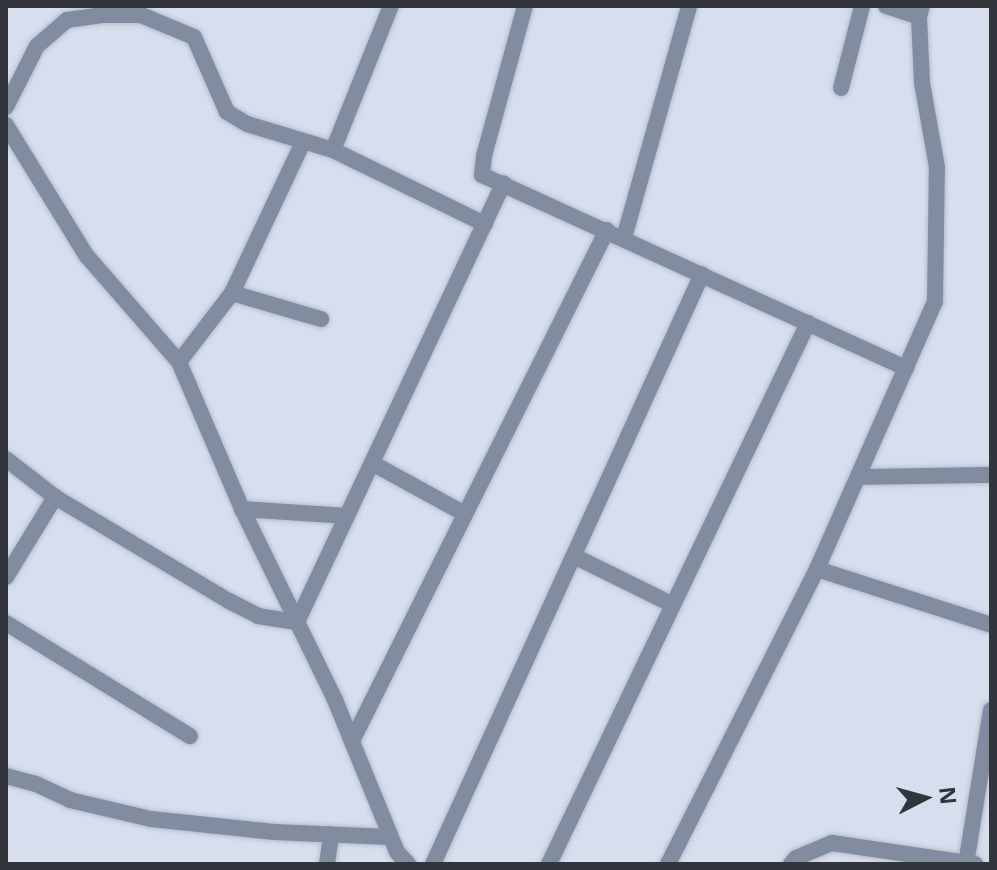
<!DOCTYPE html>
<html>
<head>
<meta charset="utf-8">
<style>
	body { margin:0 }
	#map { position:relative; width:997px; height:870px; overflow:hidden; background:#d7dfef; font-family:"Open Sans",sans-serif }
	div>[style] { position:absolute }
	.roads { filter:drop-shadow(0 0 2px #b6bdcb) drop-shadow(0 0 2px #b6bdcb) }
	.minor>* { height:16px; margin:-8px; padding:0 8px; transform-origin:8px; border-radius:8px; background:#828ca1 }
	.tertiary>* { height:16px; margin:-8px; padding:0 8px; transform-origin:8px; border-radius:8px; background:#828ca1 }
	span { translate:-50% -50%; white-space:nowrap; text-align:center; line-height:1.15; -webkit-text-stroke:6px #d7dfef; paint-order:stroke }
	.frame { position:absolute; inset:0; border:8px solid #32353b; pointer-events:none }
	.north { position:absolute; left:885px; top:758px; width:80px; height:80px; -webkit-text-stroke:6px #d7dfef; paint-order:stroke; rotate:84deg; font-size:22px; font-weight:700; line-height:32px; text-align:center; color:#32353b }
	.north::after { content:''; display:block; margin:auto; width:28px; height:36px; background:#32353b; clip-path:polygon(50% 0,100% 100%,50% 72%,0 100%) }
</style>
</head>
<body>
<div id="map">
	<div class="roads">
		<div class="minor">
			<div style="left:525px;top:6px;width:156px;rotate:105.3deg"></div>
			<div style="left:484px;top:156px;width:19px;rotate:96deg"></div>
			<div style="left:482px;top:175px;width:466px;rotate:24.5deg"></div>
			<div style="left:886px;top:6px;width:35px;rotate:18deg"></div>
			<div style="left:841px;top:88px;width:85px;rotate:-75.6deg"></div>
			<div style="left:6px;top:107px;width:68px;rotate:-63.1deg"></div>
			<div style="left:37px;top:46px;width:40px;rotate:-41deg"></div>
			<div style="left:67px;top:20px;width:37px;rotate:-8deg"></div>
			<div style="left:104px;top:15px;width:37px"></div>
			<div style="left:141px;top:15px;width:57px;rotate:22.5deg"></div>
			<div style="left:194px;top:37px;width:82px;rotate:66.3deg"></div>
			<div style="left:227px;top:112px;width:23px;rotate:31deg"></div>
			<div style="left:247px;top:124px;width:90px;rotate:16.8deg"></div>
			<div style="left:333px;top:150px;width:169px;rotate:26deg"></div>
			<div style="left:6px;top:125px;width:153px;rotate:58.4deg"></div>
			<div style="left:86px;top:255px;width:142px;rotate:49deg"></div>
			<div style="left:179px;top:362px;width:160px;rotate:66.8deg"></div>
			<div style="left:242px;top:509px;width:212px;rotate:64deg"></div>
			<div style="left:335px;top:700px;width:164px;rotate:67.8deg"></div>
			<div style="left:397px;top:852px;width:16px;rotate:47deg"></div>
			<div style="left:333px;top:150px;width:155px;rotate:-68.1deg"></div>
			<div style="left:624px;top:238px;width:241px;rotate:-74.3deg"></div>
			<div style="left:232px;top:293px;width:93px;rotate:16.3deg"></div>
			<div style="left:179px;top:362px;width:87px;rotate:-52.5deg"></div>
			<div style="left:232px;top:293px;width:167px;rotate:-64.8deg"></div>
			<div style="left:6px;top:459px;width:62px;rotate:37.8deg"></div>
			<div style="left:55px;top:497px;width:203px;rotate:30.9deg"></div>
			<div style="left:229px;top:601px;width:33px;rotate:27deg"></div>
			<div style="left:258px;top:616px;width:39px;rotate:9deg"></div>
			<div style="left:297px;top:622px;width:485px;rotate:-64.8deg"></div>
			<div style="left:372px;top:463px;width:106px;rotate:28.7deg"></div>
			<div style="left:858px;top:477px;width:133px;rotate:-0.9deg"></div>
			<div style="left:242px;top:509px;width:105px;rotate:3.8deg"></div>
			<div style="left:574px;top:556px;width:110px;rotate:26.3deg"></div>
			<div style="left:817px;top:569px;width:183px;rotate:17.8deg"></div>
			<div style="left:6px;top:577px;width:94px;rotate:-58.5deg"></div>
			<div style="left:6px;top:623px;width:216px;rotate:31.6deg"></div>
			<div style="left:352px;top:741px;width:571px;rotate:-63.48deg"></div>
			<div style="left:6px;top:776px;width:31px;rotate:15deg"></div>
			<div style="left:36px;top:784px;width:38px;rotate:25deg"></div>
			<div style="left:70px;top:800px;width:83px;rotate:13.2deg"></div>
			<div style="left:151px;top:819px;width:124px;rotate:6deg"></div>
			<div style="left:274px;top:832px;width:116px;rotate:2.5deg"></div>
			<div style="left:327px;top:864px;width:30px;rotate:-82deg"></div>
			<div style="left:433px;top:864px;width:648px;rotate:-65.49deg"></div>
			<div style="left:549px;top:864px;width:600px;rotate:-64.42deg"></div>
			<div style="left:791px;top:864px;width:8px;rotate:-50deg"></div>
			<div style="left:796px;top:858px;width:39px;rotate:-23deg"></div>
			<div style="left:832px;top:843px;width:145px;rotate:8.4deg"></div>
			<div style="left:966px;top:864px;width:156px;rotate:-80.8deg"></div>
		</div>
		<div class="tertiary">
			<div style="left:668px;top:864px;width:330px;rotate:-63.2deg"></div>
			<div style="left:817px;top:569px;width:292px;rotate:-66.2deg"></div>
			<div style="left:935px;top:302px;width:135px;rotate:-89.2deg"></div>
			<div style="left:937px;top:167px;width:85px;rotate:-100.1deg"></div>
			<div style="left:922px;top:83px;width:66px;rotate:-92.6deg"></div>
			<div style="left:919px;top:17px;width:11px;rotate:-75deg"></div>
		</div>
	</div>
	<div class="frame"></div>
	<div class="north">N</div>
</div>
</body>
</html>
